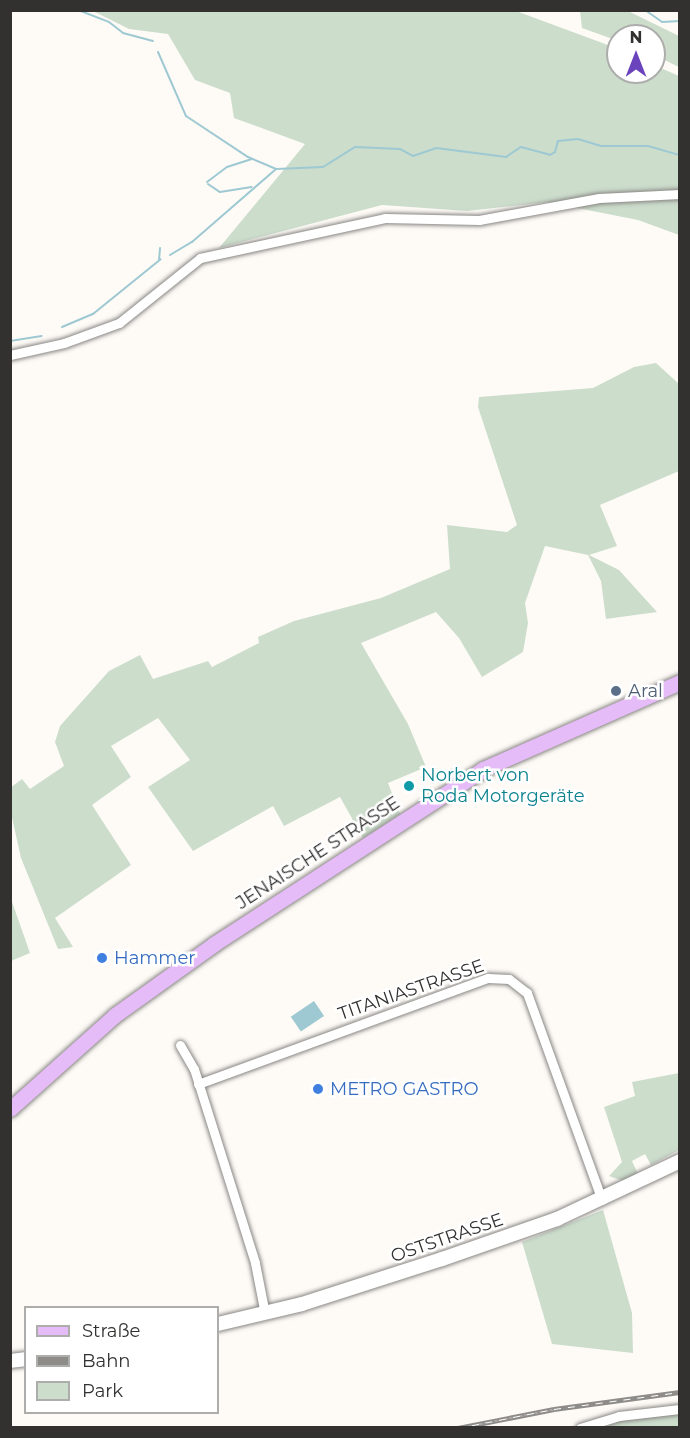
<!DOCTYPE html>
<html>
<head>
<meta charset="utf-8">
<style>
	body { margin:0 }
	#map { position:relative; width:690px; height:1438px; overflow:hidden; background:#fefbf7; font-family:Montserrat,sans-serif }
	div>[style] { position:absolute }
	.green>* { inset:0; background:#cdc }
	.water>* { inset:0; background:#9ec9d2; transform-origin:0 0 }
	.stream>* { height:2px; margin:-1px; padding:0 1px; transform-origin:1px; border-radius:1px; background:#9ec9d2 }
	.roads { filter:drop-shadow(0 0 2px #898784) drop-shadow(0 0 2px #898784) }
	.street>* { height:9px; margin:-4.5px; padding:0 4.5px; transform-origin:4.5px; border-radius:4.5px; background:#fff }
	.secondary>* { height:14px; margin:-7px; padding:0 7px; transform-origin:7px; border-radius:7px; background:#fff }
	.primary>* { height:15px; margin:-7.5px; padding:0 7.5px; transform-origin:7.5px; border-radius:7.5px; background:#e5bcf8 }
	.rail>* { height:4.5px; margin-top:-2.25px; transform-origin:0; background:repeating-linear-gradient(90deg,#fff 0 7px,#8e8c89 0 14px); box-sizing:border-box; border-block:2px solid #8e8c89 }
	.dots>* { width:16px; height:16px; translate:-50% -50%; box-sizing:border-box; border:3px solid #fff; border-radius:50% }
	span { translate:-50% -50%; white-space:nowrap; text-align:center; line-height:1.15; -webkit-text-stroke:5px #fff; paint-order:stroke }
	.service-label { font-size:18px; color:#4e5e75 }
	.left { translate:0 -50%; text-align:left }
	.culture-label { font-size:18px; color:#0d838f }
	.street-label { font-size:18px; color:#323130 }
	.shop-label { font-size:18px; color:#366cbe }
	.frame { position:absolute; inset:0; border:12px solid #323130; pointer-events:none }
	.legend { position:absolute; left:24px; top:1306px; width:195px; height:108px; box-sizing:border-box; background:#fff; border:2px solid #adadac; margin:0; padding:8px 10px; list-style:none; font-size:18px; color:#323130 }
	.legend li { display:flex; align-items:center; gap:12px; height:30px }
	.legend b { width:30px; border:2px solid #adadac }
	.north { position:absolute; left:606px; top:24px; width:60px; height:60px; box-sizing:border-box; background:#fff; border:2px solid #adadac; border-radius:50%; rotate:0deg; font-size:16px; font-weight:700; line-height:24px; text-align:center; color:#323130 }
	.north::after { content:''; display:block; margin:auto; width:21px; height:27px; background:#6b44bd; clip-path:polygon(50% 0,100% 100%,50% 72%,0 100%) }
</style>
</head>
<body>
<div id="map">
	<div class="green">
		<div style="clip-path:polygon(93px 11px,516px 11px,616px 48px,618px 72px,654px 72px,654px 65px,679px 76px,679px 235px,638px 220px,547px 202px,467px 211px,382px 205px,219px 248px,305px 144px,234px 118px,230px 93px,195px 80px,168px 34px,129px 29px)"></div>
		<div style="clip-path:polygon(580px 11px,628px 11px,679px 36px,679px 67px,654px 55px,654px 36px,618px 36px,618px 41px,582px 28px)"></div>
		<div style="clip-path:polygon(656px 363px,679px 384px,679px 471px,600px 505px,617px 546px,589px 555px,619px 570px,657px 612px,606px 619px,601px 581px,588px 555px,545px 546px,525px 603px,528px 623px,523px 652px,482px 677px,459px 638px,436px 612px,361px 643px,408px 724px,426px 767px,388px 783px,400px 814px,363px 838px,340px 797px,284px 826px,273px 806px,193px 851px,148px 787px,190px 760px,158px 718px,111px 746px,131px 777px,92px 805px,131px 865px,55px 918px,73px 947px,58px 949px,21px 858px,11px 813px,10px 788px,22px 779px,30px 789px,64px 766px,55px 742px,60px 726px,109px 671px,140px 655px,153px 679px,208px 661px,212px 667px,259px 643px,258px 637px,294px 621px,381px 598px,450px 569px,447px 525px,507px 532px,517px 525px,478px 407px,479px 397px,593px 388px,634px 367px)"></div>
		<div style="clip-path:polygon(11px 899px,30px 953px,11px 961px,10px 961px)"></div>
		<div style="clip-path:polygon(679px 1073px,679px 1150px,651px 1165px,645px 1154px,632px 1161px,638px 1174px,623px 1181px,609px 1176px,622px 1162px,604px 1107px,635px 1096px,632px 1082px)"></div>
		<div style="clip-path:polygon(603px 1210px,632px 1313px,633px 1353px,552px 1344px,522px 1242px)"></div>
		<div style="clip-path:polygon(679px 1413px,679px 1427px,603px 1428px,622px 1420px)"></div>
	</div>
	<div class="water">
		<div style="left:314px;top:1001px;width:18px;height:28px;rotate:56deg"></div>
	</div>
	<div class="stream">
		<div style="left:78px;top:10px;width:33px;rotate:21deg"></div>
		<div style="left:109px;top:22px;width:18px;rotate:38deg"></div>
		<div style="left:123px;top:33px;width:31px;rotate:15deg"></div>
		<div style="left:645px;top:10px;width:21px;rotate:35deg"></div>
		<div style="left:662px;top:22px;width:18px;rotate:-3deg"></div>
		<div style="left:158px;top:52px;width:70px;rotate:66.4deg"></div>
		<div style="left:186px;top:116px;width:74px;rotate:33.5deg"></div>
		<div style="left:248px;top:157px;width:30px;rotate:23deg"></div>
		<div style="left:207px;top:182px;width:25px;rotate:-37deg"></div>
		<div style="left:227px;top:167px;width:26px;rotate:-18deg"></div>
		<div style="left:208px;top:184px;width:14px;rotate:34deg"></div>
		<div style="left:220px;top:192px;width:32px;rotate:-9deg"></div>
		<div style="left:170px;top:255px;width:26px;rotate:-31deg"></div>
		<div style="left:192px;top:242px;width:111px;rotate:-41deg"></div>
		<div style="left:276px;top:169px;width:47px;rotate:-2.4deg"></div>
		<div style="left:323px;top:167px;width:38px;rotate:-32deg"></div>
		<div style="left:355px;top:147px;width:45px;rotate:2.5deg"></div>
		<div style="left:400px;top:149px;width:15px;rotate:28deg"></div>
		<div style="left:413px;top:156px;width:24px;rotate:-19deg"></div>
		<div style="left:436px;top:148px;width:71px;rotate:7.3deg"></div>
		<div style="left:506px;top:157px;width:18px;rotate:-34deg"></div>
		<div style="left:521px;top:147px;width:30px;rotate:15deg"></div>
		<div style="left:550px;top:155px;width:6px;rotate:-31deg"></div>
		<div style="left:555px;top:152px;width:11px;rotate:-75deg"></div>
		<div style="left:558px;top:141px;width:20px;rotate:-6deg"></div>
		<div style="left:578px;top:139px;width:24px;rotate:17deg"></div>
		<div style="left:601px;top:146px;width:47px"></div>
		<div style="left:648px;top:146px;width:33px;rotate:16deg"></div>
		<div style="left:159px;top:260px;width:12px;rotate:-85deg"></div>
		<div style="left:62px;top:327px;width:34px;rotate:-23deg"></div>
		<div style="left:93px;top:314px;width:87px;rotate:-39deg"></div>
		<div style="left:10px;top:341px;width:32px;rotate:-9deg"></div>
	</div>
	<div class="roads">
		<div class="street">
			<div style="left:10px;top:355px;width:55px;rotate:-12.5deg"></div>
			<div style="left:64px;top:343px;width:59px;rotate:-20deg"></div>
			<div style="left:119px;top:323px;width:104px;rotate:-38.7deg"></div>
			<div style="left:200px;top:258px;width:189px;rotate:-12.2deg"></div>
			<div style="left:385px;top:218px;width:94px;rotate:1.2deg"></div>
			<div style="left:479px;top:220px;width:122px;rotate:-10.4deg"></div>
			<div style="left:599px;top:198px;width:81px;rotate:-2.8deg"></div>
			<div style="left:180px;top:1045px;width:28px;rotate:60deg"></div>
			<div style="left:194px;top:1069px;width:203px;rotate:72.5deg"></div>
			<div style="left:255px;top:1263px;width:52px;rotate:78.9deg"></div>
			<div style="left:198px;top:1084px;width:309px;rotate:-20.1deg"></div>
			<div style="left:488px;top:978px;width:21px;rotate:3deg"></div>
			<div style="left:509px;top:979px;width:23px;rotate:38deg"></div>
			<div style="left:527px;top:993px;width:220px;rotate:70.1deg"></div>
			<div style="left:580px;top:1428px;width:41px;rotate:-17.1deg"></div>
			<div style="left:619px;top:1416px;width:61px;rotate:-6.5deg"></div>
		</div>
		<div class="secondary">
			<div style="left:218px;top:1324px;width:86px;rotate:-13.4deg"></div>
			<div style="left:302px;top:1304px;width:147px;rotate:-17.8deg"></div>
			<div style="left:442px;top:1259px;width:122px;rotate:-19.2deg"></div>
			<div style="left:557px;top:1219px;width:136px;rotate:-25.2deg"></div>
			<div style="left:10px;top:1361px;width:16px;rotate:-7deg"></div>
		</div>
		<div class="primary">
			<div style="left:10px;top:1109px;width:141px;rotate:-41.8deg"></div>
			<div style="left:115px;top:1015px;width:122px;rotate:-35.6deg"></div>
			<div style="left:214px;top:944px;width:321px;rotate:-33deg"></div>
			<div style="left:483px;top:769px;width:215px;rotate:-23.8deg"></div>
		</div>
	</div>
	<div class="rail">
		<div style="left:458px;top:1428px;width:98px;rotate:-11.2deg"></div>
		<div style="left:554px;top:1409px;width:127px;rotate:-7.7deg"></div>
	</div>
	<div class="dots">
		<div style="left:616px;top:691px;background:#5c6f8a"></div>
		<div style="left:409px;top:786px;background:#0f9aa8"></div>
		<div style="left:102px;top:958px;background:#3f7fe0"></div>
		<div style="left:318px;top:1089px;background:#3f7fe0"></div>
	</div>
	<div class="service-label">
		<span class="left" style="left:628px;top:691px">Aral</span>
	</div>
	<div class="culture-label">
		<span class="left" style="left:421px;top:786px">Norbert von<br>Roda Motorgeräte</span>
	</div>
	<div class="street-label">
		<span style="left:318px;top:853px;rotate:-33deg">JENAISCHE STRASSE</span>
		<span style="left:411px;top:990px;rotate:-19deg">TITANIASTRASSE</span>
		<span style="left:447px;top:1238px;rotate:-19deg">OSTSTRASSE</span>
	</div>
	<div class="shop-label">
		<span class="left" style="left:114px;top:958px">Hammer</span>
		<span class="left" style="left:330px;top:1089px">METRO GASTRO</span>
	</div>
	<div class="frame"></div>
	<ul class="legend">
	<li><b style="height:8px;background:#e5bcf8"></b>Straße</li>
	<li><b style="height:8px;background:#8e8c89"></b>Bahn</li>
	<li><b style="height:16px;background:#cdc"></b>Park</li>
	</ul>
	<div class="north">N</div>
</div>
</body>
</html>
